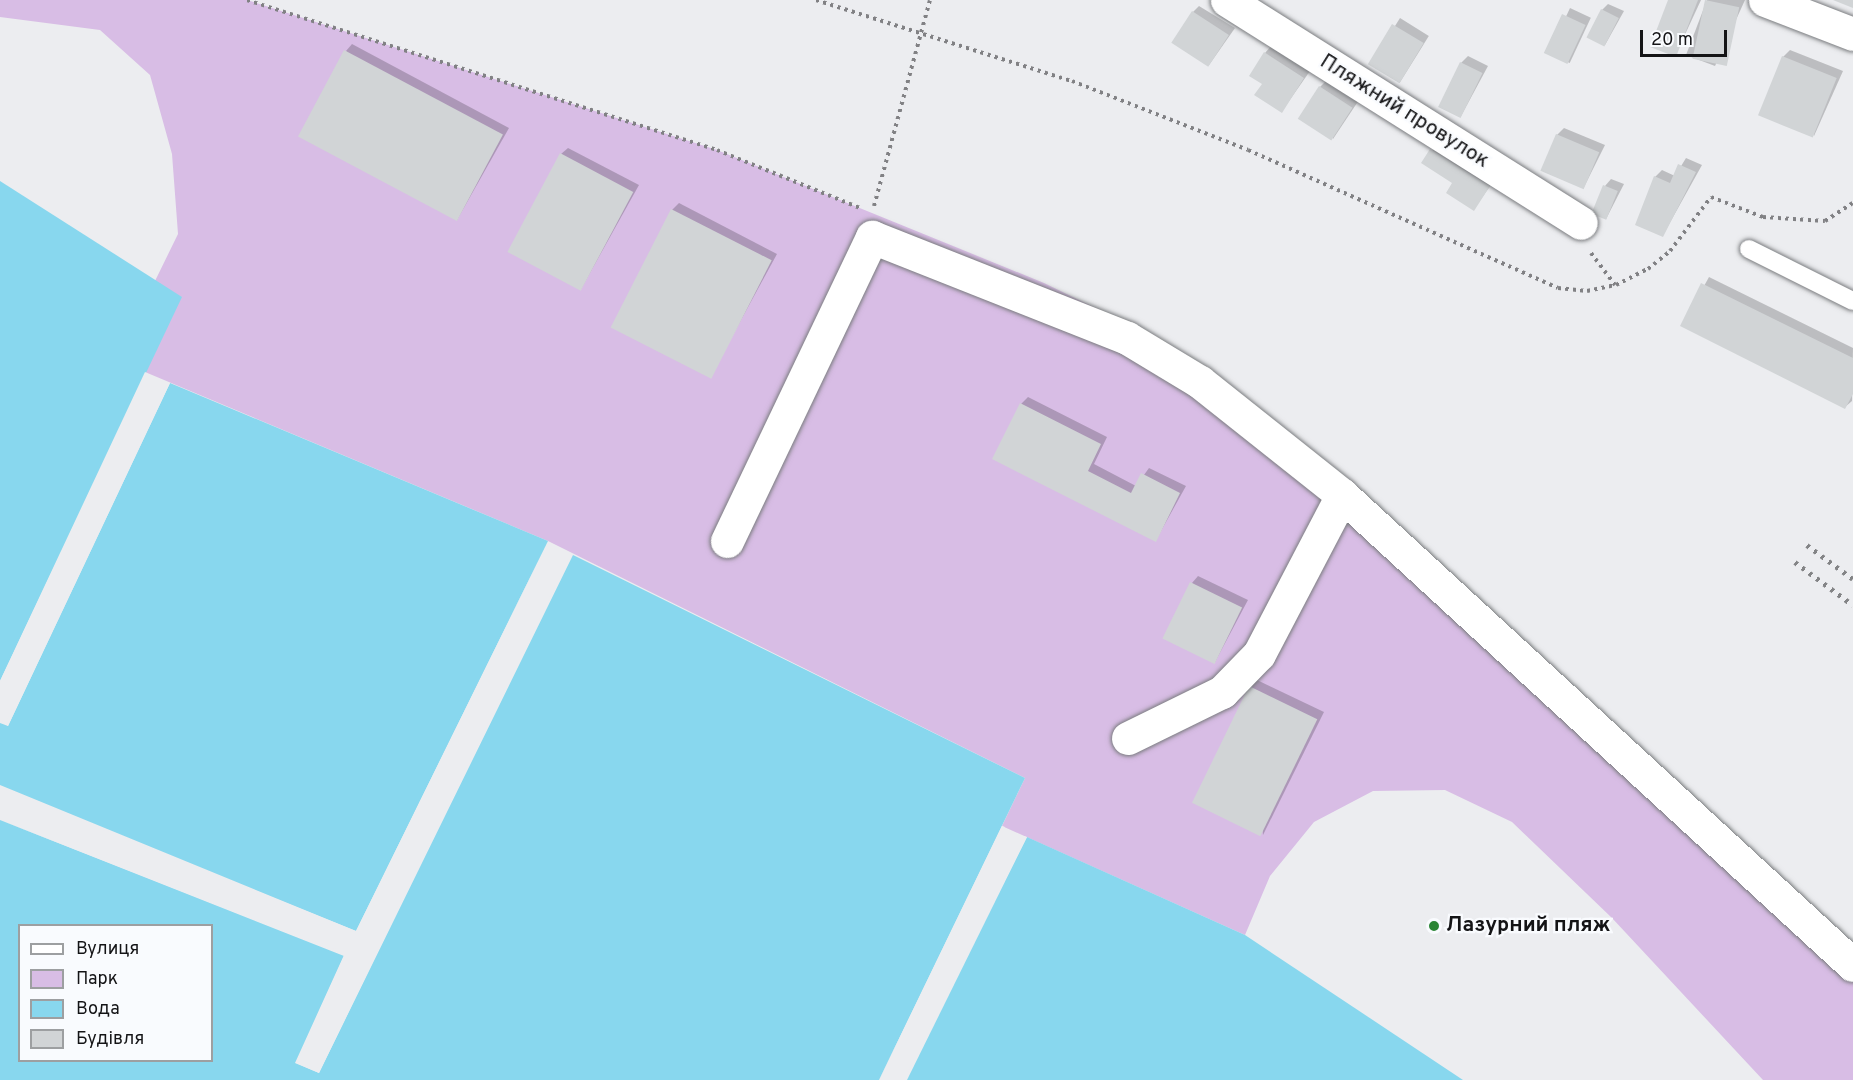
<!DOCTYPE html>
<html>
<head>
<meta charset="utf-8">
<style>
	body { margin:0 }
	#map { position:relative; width:1853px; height:1080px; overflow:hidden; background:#ecedf0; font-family:Overpass,sans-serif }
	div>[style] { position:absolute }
	.green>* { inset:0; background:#d8bde5 }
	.water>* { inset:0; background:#88d7ee }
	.pier>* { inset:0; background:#ecedf0 }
	.shadow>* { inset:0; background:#0003; transform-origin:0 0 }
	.building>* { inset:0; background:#d1d4d6; transform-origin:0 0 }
	.path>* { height:4px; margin-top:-2px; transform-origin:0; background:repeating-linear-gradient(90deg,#818184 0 3px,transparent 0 7.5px) }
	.roads { filter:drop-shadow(0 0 2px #7a7c7f) drop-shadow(0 0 2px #7a7c7f) }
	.service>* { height:18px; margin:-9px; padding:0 9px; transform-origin:9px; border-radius:9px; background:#fff }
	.minor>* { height:33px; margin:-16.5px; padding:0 16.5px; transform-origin:16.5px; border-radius:16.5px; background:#fff }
	.rail>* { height:4.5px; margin-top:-2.25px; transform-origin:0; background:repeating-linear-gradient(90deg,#838486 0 3px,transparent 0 9px) }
	.dots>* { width:16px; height:16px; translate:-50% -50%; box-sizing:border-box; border:3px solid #f9fbfe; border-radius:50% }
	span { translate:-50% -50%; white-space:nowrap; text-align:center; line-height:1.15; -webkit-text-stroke:4.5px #f9fbfe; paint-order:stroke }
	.street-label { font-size:21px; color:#141416 }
	.poi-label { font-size:21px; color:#141416; font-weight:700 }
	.left { translate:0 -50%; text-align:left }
	.legend { position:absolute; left:18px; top:924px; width:195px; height:138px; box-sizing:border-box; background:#f9fbfe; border:2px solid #9d9fa1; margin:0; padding:8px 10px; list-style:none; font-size:18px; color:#141416 }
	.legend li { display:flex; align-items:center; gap:12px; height:30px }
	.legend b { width:30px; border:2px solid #9d9fa1 }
	.scale { position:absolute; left:1640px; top:30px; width:87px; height:27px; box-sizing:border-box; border:3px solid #141416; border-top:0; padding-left:8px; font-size:18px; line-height:21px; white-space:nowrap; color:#141416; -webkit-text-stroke:4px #f9fbfe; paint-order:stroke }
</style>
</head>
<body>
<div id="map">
	<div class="green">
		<div style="clip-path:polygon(0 0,247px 0,717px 150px,1044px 283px,1139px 329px,1853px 955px,1853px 1080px,1763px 1080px,1612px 918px,1512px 822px,1445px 790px,1373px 791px,1314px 822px,1270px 876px,1245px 935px,1002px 826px,1025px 778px,548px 541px,145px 372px,181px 297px,155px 281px,178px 234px,172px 154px,150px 75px,100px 30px,0 17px)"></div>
	</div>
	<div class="water">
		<div style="clip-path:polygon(0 181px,182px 297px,0 681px)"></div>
		<div style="clip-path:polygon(170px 383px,548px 541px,356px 931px,0 785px,0 723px,8px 726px)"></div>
		<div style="clip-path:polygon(evenodd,573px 555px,1025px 778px,879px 1080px,0 1080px,0 820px,344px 956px,296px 1063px,319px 1073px,573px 555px,20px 926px,212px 926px,212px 1060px,20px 1060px,20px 926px)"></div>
		<div style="clip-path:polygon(1027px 837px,1245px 935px,1463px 1080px,907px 1080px)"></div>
	</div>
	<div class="pier">
		<div style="clip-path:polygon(145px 372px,147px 373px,0 684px,0 681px)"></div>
		<div style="clip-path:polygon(167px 382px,170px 383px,8px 726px,0 720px,6px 722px)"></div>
		<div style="clip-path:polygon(548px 541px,357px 934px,0 788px,356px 931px)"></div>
		<div style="clip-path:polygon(571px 553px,319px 1073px,295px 1063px,344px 955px,0 820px,346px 953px,299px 1061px,317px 1069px)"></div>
		<div style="clip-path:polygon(1002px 826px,1005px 827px,879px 1080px)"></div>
		<div style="clip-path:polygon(1024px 836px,1027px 837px,904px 1080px,904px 1079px)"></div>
	</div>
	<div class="shadow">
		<div style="clip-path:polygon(1670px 0,1701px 0,1675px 56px)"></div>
		<div style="clip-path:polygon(1707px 0,1745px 0,1715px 66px,1686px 55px)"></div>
		<div style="clip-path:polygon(1608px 4px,1624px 11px,1605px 45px,1602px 10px)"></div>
		<div style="clip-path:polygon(1199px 6px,1235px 28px,1209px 65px,1193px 12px)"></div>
		<div style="left:1570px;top:8px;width:23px;height:50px;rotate:25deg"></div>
		<div style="left:1400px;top:18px;width:34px;height:55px;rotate:32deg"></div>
		<div style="clip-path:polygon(352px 44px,509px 128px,457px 220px,346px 51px)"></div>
		<div style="clip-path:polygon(1271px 46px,1310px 71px,1282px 111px,1264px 83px,1265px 53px)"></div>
		<div style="clip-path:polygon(1790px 50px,1843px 71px,1814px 136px,1783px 57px)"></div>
		<div style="clip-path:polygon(1468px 56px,1488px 66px,1461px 116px,1461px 63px)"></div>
		<div style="clip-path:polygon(1327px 80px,1359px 100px,1333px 139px,1320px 87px)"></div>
		<div style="clip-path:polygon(1564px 128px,1605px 145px,1584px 187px,1557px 135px)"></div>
		<div style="clip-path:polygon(1438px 143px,1495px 179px,1474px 209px,1455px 182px,1424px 162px)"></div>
		<div style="clip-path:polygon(568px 148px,639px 185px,581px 289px,561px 154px)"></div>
		<div style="clip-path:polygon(1686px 158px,1702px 165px,1663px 235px,1655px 177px,1662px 170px,1675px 176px)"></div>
		<div style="clip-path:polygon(1611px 179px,1624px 184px,1606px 219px,1605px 186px)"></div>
		<div style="clip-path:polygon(679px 203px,777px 254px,710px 377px,672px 210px)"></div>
		<div style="clip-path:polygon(1709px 277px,1853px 348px,1852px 401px,1845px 407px,1682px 326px)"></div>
		<div style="clip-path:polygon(1028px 397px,1107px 437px,1094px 464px,1136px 486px,1149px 468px,1186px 486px,1156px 540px,1021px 404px)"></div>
		<div style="clip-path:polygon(1198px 576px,1248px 600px,1215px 662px,1192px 583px)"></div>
		<div style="clip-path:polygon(1257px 680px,1324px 712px,1263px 835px,1250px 687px)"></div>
	</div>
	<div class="building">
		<div style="clip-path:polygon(1668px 0,1698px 0,1676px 57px,1650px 47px)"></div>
		<div style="left:1705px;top:0;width:35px;height:60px;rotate:12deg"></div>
		<div style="clip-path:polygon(1833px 0,1853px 0,1853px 8px)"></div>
		<div style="left:1601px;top:9px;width:20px;height:32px;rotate:27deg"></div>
		<div style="left:1192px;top:11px;width:44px;height:38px;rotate:33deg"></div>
		<div style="left:1562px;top:14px;width:26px;height:43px;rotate:25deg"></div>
		<div style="left:1392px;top:24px;width:37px;height:47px;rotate:31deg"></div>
		<div style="left:344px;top:50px;width:180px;height:98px;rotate:28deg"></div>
		<div style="clip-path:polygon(1264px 52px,1304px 78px,1282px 113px,1254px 95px,1262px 84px,1249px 76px)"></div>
		<div style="left:1782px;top:56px;width:59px;height:64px;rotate:22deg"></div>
		<div style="left:1460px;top:62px;width:25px;height:50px;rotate:26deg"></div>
		<div style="left:1319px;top:86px;width:40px;height:39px;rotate:33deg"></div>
		<div style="left:1556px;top:134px;width:47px;height:40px;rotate:23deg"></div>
		<div style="clip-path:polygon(1430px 149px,1490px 186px,1474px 211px,1446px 193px,1452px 183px,1421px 163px)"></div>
		<div style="left:560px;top:153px;width:83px;height:112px;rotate:28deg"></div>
		<div style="clip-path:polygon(1678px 164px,1696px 172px,1663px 237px,1635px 225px,1654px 176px,1670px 183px)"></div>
		<div style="left:1603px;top:185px;width:16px;height:31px;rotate:22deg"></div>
		<div style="left:671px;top:209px;width:113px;height:133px;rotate:27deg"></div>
		<div style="clip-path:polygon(1701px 283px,1853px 358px,1853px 394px,1845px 409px,1680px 326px)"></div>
		<div style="clip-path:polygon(1020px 403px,1101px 444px,1088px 471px,1131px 493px,1141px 473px,1180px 493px,1156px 542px,992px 459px)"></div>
		<div style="left:1190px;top:582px;width:58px;height:63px;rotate:26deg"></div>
		<div style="left:1249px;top:686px;width:76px;height:130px;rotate:26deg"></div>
	</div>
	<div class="path">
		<div style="left:247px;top:0;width:493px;rotate:17.7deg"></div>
		<div style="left:717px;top:150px;width:154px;rotate:22.1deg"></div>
		<div style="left:816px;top:0;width:269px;rotate:17.6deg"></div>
		<div style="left:1072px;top:81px;width:189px;rotate:21.4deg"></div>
		<div style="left:1248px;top:150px;width:339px;rotate:24deg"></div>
		<div style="left:1558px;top:288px;width:29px;rotate:6deg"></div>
		<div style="left:1587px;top:291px;width:30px;rotate:-12deg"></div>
		<div style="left:1616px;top:285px;width:36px;rotate:-27deg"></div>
		<div style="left:1648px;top:269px;width:28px;rotate:-39deg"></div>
		<div style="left:1670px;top:251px;width:68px;rotate:-52.8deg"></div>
		<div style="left:1711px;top:197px;width:56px;rotate:21deg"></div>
		<div style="left:1763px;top:217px;width:62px;rotate:3.7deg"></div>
		<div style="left:1825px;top:221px;width:33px;rotate:-33deg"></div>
		<div style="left:874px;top:206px;width:213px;rotate:-74.8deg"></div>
		<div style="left:1591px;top:253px;width:40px;rotate:53deg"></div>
	</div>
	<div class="roads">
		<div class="service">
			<div style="left:1749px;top:249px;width:116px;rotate:26.6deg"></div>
		</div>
		<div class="minor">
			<div style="left:1227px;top:0;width:418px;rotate:32.2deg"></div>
			<div style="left:1765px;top:0;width:94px;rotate:21.1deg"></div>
			<div style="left:727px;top:541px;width:337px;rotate:-64.5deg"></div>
			<div style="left:872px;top:237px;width:274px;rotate:21.6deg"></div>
			<div style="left:1127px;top:338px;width:85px;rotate:31.1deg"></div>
			<div style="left:1200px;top:382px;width:181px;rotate:38.5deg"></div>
			<div style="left:1342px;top:495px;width:694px;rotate:42.61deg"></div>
			<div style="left:1128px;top:738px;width:105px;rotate:-26.1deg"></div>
			<div style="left:1222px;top:692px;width:53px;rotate:-45.8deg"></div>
			<div style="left:1259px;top:654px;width:179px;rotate:-62.4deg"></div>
		</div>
	</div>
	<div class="rail">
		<div style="left:1807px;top:545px;width:57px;rotate:36.5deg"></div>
		<div style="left:1795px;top:562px;width:72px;rotate:36.6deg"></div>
	</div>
	<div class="dots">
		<div style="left:1434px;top:926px;background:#2b8535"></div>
	</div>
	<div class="street-label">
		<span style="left:1404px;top:112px;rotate:32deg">Пляжний провулок</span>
	</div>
	<div class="poi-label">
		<span class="left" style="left:1446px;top:926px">Лазурний пляж</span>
	</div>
	<ul class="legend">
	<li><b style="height:8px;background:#fff"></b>Вулиця</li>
	<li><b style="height:16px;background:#d8bde5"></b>Парк</li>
	<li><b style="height:16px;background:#88d7ee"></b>Вода</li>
	<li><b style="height:16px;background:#d1d4d6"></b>Будівля</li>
	</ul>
	<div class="scale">20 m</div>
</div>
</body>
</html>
